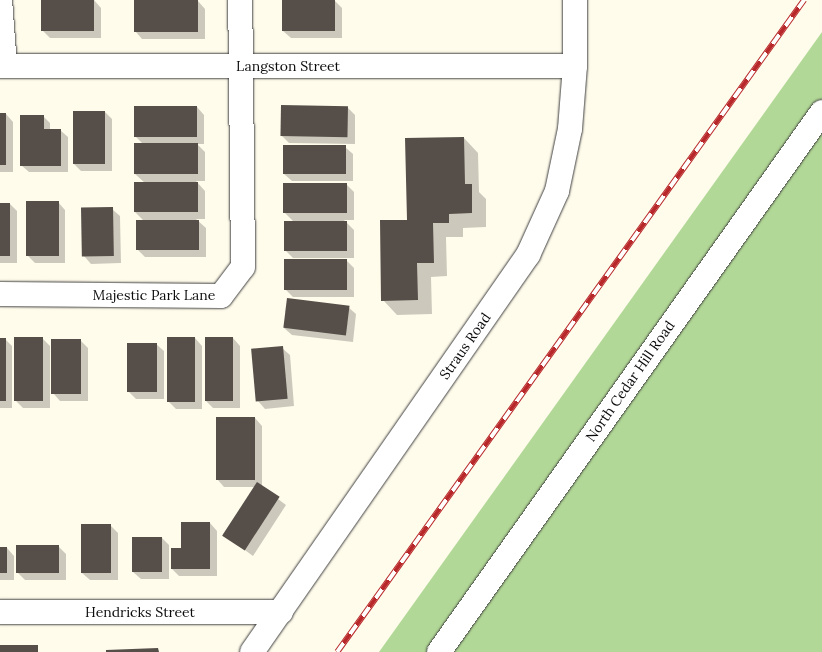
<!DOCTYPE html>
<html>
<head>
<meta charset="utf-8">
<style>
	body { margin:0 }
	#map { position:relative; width:822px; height:652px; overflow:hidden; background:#fffcec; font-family:Lora,serif }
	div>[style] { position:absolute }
	.forest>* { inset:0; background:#b2d897 }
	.shadow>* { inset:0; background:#0003; transform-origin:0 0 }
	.building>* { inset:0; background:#554e49; transform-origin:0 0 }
	.roads { filter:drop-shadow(0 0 1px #3f3f3f) drop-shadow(0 0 1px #3f3f3f) }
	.minor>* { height:24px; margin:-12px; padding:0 12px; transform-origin:12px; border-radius:12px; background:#fff }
	.rail>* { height:5.5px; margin-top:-2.75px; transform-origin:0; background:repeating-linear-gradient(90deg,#fff 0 11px,#b8282a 0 22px); box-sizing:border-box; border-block:1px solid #b8282a }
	span { translate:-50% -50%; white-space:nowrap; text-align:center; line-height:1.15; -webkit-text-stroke:5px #fff; paint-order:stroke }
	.street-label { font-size:14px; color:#0c0c0c }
</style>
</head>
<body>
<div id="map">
	<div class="forest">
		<div style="clip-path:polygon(822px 32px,822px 652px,379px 652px)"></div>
	</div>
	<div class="shadow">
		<div style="clip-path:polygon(94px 0,101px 8px,101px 38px,50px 38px,42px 30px)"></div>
		<div style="clip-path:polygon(142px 0,197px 0,205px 9px,205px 39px,142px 39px,135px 31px)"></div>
		<div style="clip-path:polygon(291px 0,334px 0,342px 8px,342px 38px,291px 38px,283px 31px)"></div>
		<div style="clip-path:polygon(197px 107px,204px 115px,204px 144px,197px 144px,205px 152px,205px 181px,196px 181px,205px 191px,205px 219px,196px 219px,206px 228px,206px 257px,145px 257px,137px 249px,144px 221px,135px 212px,145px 183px,135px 174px,143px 144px,135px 136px)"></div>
		<div style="clip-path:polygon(347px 107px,355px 115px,355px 144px,289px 143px,282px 136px)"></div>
		<div style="clip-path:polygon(105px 112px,112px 119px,112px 171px,81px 171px,74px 164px)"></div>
		<div style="clip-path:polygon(0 114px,6px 114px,13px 122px,13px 172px,0 172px)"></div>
		<div style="clip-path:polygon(43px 116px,50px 123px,50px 130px,60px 130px,68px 137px,68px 172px,29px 172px,21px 165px)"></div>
		<div style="clip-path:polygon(464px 138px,478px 153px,479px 192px,486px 199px,486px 227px,463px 228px,463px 237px,446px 237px,447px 276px,431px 277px,432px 314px,397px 315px,383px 300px,408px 221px)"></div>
		<div style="clip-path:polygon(345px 147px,353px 154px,353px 181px,292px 181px,284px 174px)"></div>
		<div style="clip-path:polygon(346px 184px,354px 192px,354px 220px,344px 220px,354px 230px,354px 258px,293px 258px,285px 250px,294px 222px,284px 212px)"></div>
		<div style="clip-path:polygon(58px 202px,65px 210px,65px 263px,35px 263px,27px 255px)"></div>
		<div style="clip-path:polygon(0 204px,10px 204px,17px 211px,17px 263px,0 263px)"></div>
		<div style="clip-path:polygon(112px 209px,120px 216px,121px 263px,91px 264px,84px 256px)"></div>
		<div style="clip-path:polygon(346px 260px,354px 268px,354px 297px,293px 297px,286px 290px)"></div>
		<div style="clip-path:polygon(348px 307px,356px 314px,353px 342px,292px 335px,284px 328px)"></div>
		<div style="clip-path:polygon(42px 338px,50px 346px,50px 408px,23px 408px,16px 401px)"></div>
		<div style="clip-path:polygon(195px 338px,202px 346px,202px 409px,176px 409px,169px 402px)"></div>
		<div style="clip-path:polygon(233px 338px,240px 346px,240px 408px,213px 408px,206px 401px)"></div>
		<div style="clip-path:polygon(0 339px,5px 339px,12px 346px,12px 408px,0 408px)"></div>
		<div style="clip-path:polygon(81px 341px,88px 348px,88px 401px,60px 401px,53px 393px)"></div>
		<div style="clip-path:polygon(156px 344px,164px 351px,164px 399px,136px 399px,128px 391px)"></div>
		<div style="clip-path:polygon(282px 348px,290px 355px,294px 406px,265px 409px,258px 401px)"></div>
		<div style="clip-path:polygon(255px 418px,262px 426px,262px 487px,286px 505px,253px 556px,223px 534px,255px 487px,224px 487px,217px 479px)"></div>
		<div style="clip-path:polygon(210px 523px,217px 531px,217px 576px,179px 576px,172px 569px,182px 550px)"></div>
		<div style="clip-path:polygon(110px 525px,118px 533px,118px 580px,90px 580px,82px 573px)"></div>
		<div style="clip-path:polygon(162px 538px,169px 545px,169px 579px,141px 579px,133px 572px)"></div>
		<div style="clip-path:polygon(58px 546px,66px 554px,66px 580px,25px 580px,17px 572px)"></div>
		<div style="clip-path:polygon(0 548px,7px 548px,14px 556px,14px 580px,0 580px)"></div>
		<div style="left:0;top:646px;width:38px;height:6px"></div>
	</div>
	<div class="building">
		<div style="left:41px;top:0;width:53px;height:31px"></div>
		<div style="left:134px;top:0;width:64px;height:32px"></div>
		<div style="left:282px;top:0;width:53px;height:31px"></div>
		<div style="left:281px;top:105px;width:67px;height:31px;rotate:1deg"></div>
		<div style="left:134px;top:106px;width:63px;height:31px"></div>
		<div style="left:73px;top:111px;width:32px;height:53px"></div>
		<div style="left:0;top:113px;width:6px;height:52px"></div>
		<div style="clip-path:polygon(20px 115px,44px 115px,44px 129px,61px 129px,61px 166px,20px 166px)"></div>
		<div style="clip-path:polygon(464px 137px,465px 184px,472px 184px,472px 213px,449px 214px,449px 223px,433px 223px,434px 263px,417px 263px,418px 300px,381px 301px,380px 220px,407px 220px,405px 138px)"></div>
		<div style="left:134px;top:143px;width:64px;height:31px"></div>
		<div style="left:283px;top:145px;width:63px;height:29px"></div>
		<div style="left:134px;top:182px;width:64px;height:30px"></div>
		<div style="left:283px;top:183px;width:64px;height:30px"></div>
		<div style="left:26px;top:201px;width:33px;height:55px"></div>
		<div style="left:0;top:203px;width:10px;height:53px"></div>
		<div style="left:113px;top:207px;width:49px;height:32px;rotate:89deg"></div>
		<div style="left:136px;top:220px;width:63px;height:30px"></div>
		<div style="left:284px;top:221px;width:63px;height:30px"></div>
		<div style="left:284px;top:259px;width:63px;height:31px"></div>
		<div style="left:287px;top:298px;width:63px;height:30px;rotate:7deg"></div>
		<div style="left:14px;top:337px;width:29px;height:64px"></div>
		<div style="left:167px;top:337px;width:28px;height:65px"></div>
		<div style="left:205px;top:337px;width:28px;height:64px"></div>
		<div style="left:0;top:338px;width:6px;height:63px"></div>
		<div style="left:51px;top:339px;width:30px;height:55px"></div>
		<div style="left:127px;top:343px;width:30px;height:49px"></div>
		<div style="left:283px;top:346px;width:53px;height:32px;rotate:85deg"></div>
		<div style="left:216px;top:417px;width:39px;height:63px"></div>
		<div style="left:257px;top:482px;width:27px;height:64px;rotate:33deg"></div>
		<div style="clip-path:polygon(181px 522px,210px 522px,210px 569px,171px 569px,171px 548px,181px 548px)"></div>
		<div style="left:81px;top:524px;width:30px;height:49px"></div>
		<div style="left:132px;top:537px;width:30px;height:35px"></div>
		<div style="left:16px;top:545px;width:43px;height:28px"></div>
		<div style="left:0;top:547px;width:7px;height:26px"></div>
		<div style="left:0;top:645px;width:38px;height:7px"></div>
		<div style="clip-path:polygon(158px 648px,159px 652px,106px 652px,106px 650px)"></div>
	</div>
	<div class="roads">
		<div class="minor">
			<div style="left:0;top:0;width:66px;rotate:85.7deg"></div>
			<div style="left:0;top:66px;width:575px"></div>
			<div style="left:0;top:294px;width:221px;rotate:0.5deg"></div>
			<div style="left:221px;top:296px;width:36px;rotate:-53deg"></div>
			<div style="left:243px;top:267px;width:267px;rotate:-90.6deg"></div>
			<div style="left:0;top:612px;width:281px"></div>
			<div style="left:252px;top:652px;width:484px;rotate:-55.2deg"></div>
			<div style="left:528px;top:255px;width:70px;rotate:-65.6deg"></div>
			<div style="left:557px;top:191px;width:63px;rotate:-78.2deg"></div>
			<div style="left:570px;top:129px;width:63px;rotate:-85.5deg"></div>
			<div style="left:575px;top:66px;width:66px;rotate:-90deg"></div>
			<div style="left:439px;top:652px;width:662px;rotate:-54.65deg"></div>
		</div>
	</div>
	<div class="rail">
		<div style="left:337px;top:652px;width:802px;rotate:-54.39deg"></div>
	</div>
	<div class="street-label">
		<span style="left:288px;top:66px">Langston Street</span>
		<span style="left:154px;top:295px">Majestic Park Lane</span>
		<span style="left:465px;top:346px;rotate:-55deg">Straus Road</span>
		<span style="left:630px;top:381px;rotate:-55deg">North Cedar Hill Road</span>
		<span style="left:140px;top:612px">Hendricks Street</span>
	</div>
</div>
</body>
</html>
